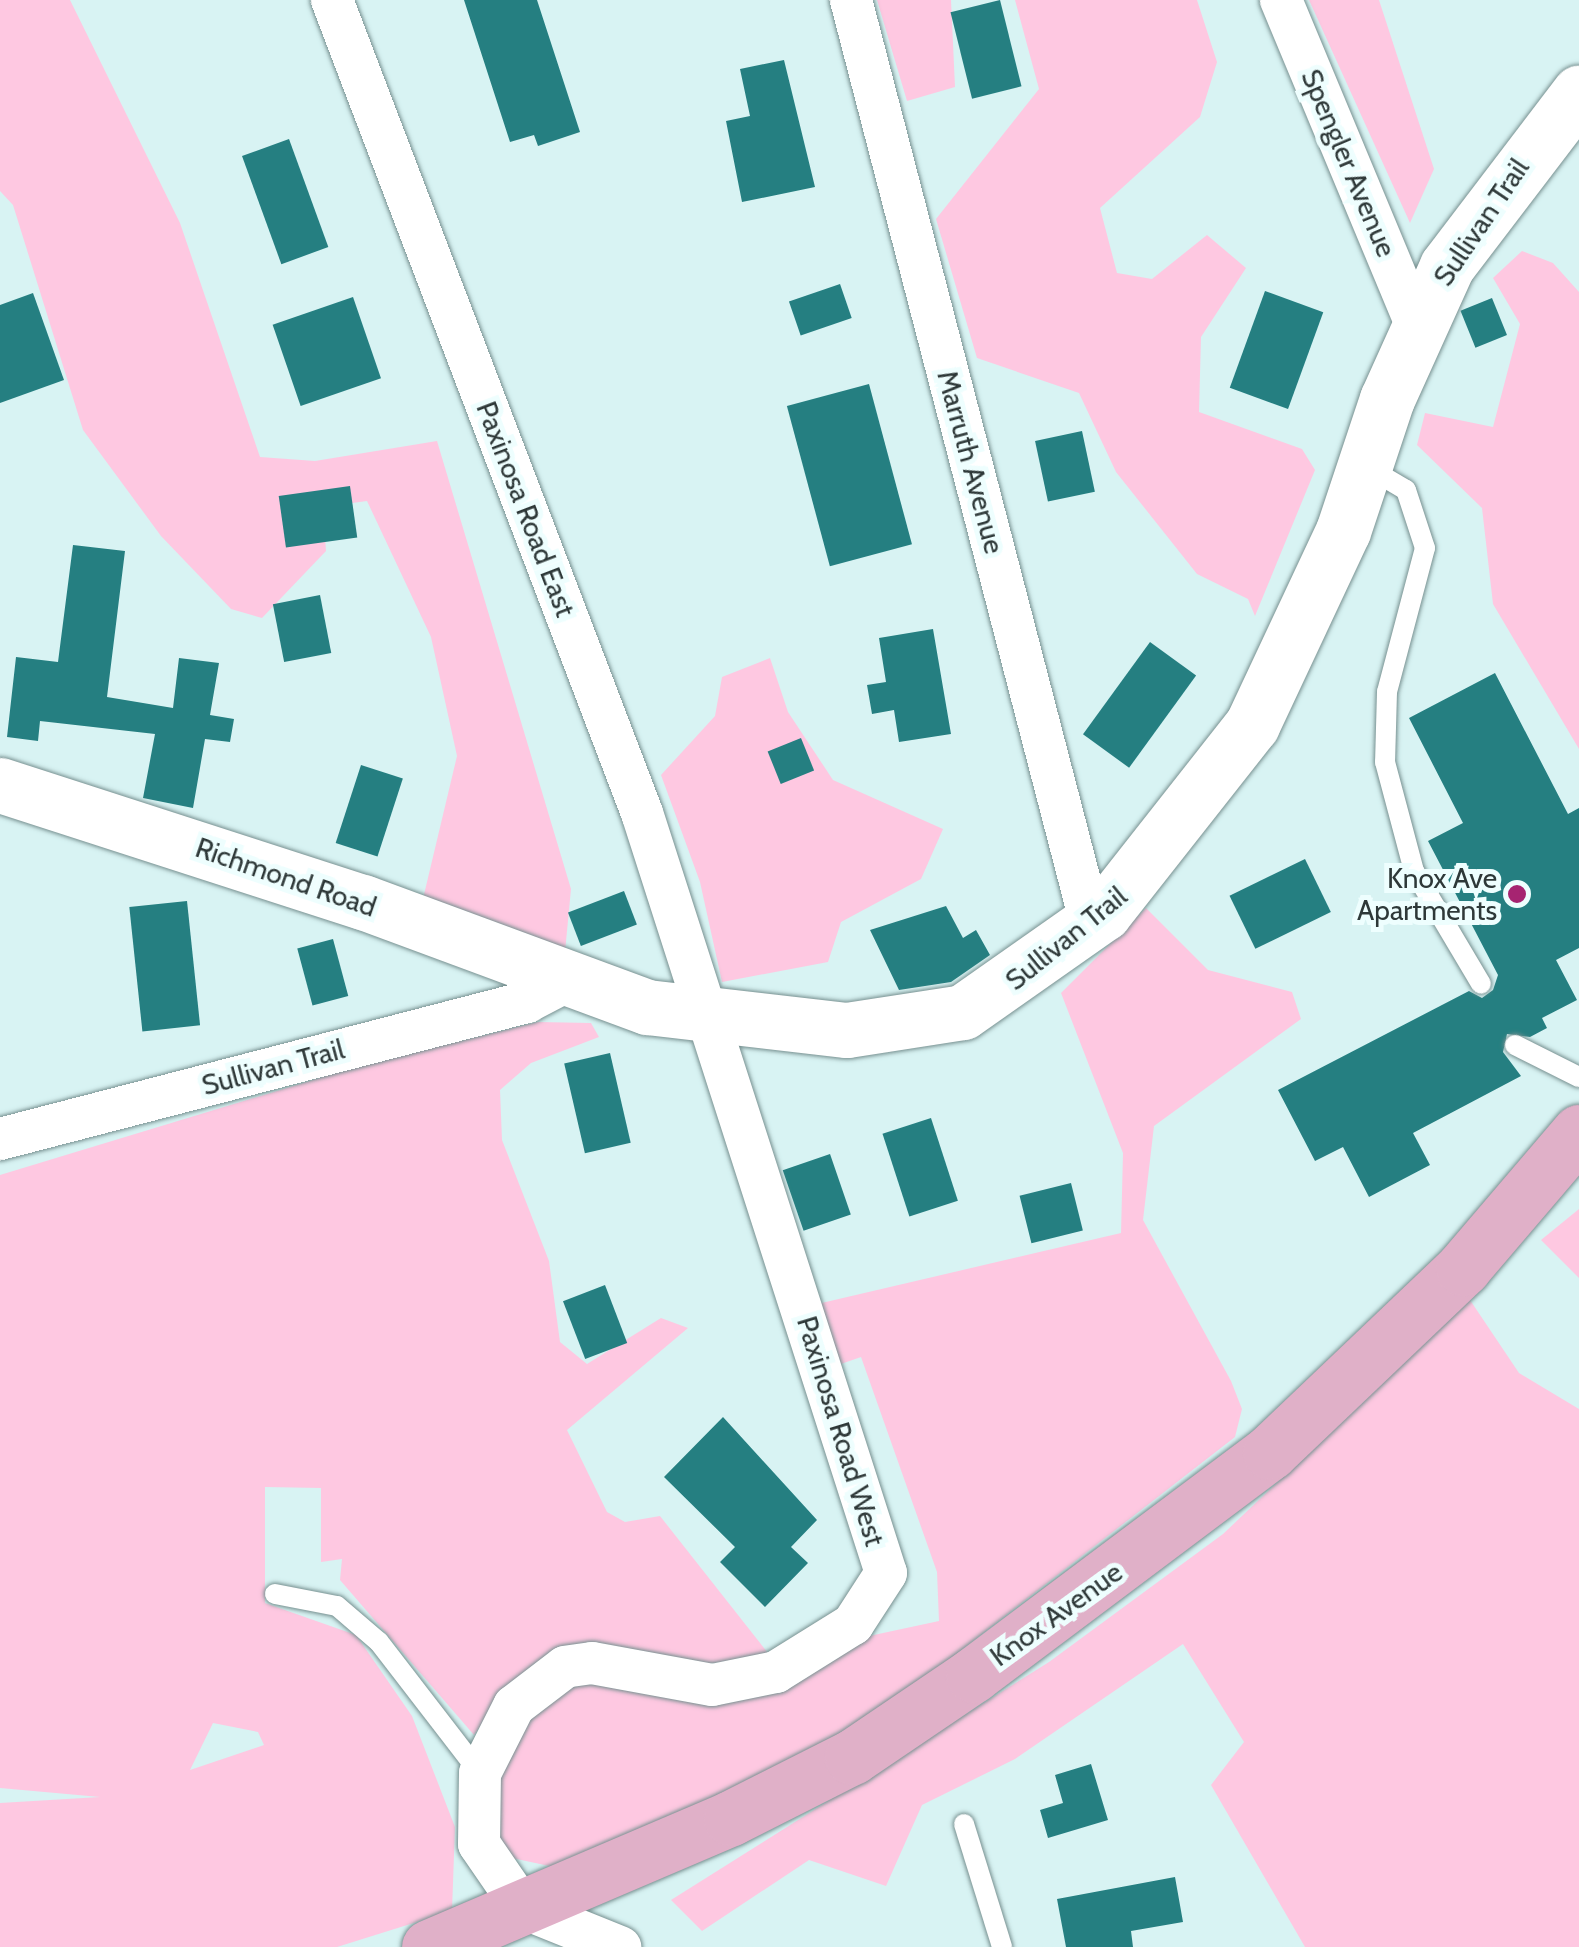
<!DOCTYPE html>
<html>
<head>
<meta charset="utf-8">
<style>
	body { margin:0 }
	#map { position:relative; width:1579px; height:1947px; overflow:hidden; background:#d8f3f3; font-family:Cabin,sans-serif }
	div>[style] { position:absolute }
	.green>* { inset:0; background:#fec8e1 }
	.building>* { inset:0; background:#257f81; transform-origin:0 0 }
	.roads { filter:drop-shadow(0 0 2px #779090) drop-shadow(0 0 2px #779090) }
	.lane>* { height:20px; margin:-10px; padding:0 10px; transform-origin:10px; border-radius:10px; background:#fff }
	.street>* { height:42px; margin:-21px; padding:0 21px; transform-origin:21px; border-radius:21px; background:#fff }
	.secondary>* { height:55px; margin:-27.5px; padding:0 27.5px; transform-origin:27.5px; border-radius:27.5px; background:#fff }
	.primary>* { height:55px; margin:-27.5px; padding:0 27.5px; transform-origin:27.5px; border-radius:27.5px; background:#e0b0c8 }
	.dots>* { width:28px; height:28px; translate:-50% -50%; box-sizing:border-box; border:5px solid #eefefe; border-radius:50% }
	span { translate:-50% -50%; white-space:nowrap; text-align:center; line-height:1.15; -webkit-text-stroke:10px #eefefe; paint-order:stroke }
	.street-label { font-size:28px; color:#2e3838 }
	.poi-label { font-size:28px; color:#2e3838 }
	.right { translate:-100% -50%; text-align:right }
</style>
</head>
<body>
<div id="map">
	<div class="green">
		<div style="clip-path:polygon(0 0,70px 0,180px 223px,260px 457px,315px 461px,437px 441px,571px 889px,565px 952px,422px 903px,457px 756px,431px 637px,367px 501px,323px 507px,326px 551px,262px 618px,231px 609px,161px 536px,83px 430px,13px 205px,0 191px)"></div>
		<div style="clip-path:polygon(877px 0,951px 0,955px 87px,907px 101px)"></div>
		<div style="clip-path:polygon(1015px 0,1197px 0,1217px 62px,1200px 117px,1100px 208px,1117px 273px,1152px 279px,1207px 235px,1246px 268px,1201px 337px,1199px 412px,1302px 449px,1315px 470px,1255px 616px,1248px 599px,1197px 574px,1116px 472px,1079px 393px,977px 358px,936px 219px,1039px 89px)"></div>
		<div style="clip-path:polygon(1309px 0,1379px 0,1434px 169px,1410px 223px)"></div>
		<div style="clip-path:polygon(1522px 251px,1553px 263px,1579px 292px,1579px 749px,1493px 604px,1482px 508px,1417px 445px,1425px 413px,1493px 427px,1520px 324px,1493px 278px)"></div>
		<div style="clip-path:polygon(770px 658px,788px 712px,833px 780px,943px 829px,921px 879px,841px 922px,828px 962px,722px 982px,700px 882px,661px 775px,715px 716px,722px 677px)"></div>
		<div style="clip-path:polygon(1146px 908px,1208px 970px,1292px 992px,1301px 1019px,1154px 1126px,1143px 1220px,1231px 1381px,1242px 1409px,1235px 1437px,835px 1748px,554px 1867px,512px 1858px,499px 1839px,494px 1784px,523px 1718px,573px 1682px,626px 1688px,939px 1621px,937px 1572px,861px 1357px,838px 1365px,813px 1305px,1121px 1233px,1123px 1153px,1061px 993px)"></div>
		<div style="clip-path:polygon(evenodd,538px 1022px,591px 1023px,599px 1037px,531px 1063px,500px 1090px,502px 1140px,549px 1261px,560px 1342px,587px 1364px,661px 1318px,688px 1328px,567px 1430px,607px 1512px,625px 1522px,660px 1516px,771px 1657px,510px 1684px,474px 1735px,340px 1580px,342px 1559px,321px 1562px,321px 1488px,265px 1487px,265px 1603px,356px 1635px,412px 1716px,455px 1827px,452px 1911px,337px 1947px,0 1947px,0 1803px,100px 1797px,0 1788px,0 1175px,359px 1066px,538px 1022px,213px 1723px,258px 1732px,264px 1745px,190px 1770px,213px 1723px)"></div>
		<div style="clip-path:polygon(1579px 1209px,1579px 1278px,1541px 1240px)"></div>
		<div style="clip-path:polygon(1470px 1300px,1519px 1373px,1579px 1409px,1579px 1947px,1305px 1947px,1211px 1785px,1244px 1742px,1183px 1644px,1015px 1759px,922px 1805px,886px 1886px,809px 1860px,702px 1931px,671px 1900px,1049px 1662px,1223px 1534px)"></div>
	</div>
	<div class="building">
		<div style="clip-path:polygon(464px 0,537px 0,580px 132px,538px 146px,534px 135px,510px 142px)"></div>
		<div style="left:1000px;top:0;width:89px;height:51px;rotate:76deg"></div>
		<div style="clip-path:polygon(784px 60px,815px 187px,742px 202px,726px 121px,750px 116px,740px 69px)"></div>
		<div style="left:289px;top:139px;width:115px;height:50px;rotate:70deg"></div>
		<div style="left:840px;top:284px;width:36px;height:54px;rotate:71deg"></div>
		<div style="left:1265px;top:291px;width:62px;height:103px;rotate:20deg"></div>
		<div style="clip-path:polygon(33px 293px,64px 380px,0 403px,0 305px)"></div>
		<div style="left:353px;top:297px;width:86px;height:85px;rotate:71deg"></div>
		<div style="left:1492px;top:298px;width:40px;height:34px;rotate:68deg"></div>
		<div style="left:869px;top:384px;width:166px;height:85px;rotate:75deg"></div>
		<div style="left:1082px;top:431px;width:62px;height:48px;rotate:78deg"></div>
		<div style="left:350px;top:486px;width:52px;height:72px;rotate:82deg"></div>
		<div style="clip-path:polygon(73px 545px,125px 551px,107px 697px,173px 708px,179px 658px,219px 663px,210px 715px,234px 719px,230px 742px,205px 739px,193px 808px,143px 798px,155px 734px,40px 721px,38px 741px,7px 737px,16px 657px,58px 662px)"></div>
		<div style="left:320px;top:595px;width:59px;height:48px;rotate:79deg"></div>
		<div style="clip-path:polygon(933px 629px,951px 734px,899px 742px,894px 710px,872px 714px,867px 685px,886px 682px,879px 638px)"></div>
		<div style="left:1150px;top:642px;width:57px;height:114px;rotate:36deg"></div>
		<div style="clip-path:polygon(1495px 673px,1568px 814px,1579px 808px,1579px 948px,1556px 960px,1577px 1000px,1542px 1018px,1547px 1028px,1530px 1037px,1507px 1034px,1503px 1052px,1521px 1076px,1413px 1133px,1430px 1165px,1369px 1197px,1343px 1147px,1315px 1161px,1278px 1090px,1469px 991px,1482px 998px,1493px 990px,1498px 975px,1428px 841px,1463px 823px,1409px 718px)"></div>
		<div style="left:801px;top:738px;width:35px;height:36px;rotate:68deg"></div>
		<div style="left:361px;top:765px;width:44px;height:82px;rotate:18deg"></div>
		<div style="left:1305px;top:859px;width:59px;height:84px;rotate:64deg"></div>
		<div style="left:624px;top:891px;width:36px;height:60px;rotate:69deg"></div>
		<div style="left:187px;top:901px;width:125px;height:58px;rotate:84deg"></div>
		<div style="clip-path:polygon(946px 906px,963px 938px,976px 930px,990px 955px,951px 982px,899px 990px,870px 930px)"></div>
		<div style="left:333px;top:939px;width:59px;height:37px;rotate:75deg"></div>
		<div style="left:610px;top:1053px;width:92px;height:47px;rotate:77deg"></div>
		<div style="left:931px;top:1118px;width:87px;height:51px;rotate:72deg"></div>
		<div style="left:830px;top:1154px;width:64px;height:50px;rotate:71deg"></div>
		<div style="left:1071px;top:1183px;width:49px;height:53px;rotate:76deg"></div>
		<div style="left:605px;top:1285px;width:62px;height:45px;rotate:69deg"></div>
		<div style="clip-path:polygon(723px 1417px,817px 1520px,791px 1547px,808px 1563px,765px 1607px,720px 1562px,735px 1547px,664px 1477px)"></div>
		<div style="clip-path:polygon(1091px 1764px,1108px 1820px,1048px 1838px,1040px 1810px,1063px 1803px,1055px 1775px)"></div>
		<div style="clip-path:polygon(1175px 1877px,1183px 1922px,1131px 1931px,1133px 1947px,1066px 1947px,1057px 1899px)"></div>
	</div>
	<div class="roads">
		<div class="lane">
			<div style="left:1367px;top:467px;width:45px;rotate:30.5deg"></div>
			<div style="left:1406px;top:490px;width:61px;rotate:71.9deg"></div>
			<div style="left:1425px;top:548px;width:149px;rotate:104.8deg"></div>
			<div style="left:1387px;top:692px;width:70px;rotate:91.6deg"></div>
			<div style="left:1385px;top:762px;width:113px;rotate:75.1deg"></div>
			<div style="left:1414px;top:871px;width:131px;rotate:59.3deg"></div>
			<div style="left:1515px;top:1045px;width:72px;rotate:26.6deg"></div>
			<div style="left:275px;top:1594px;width:63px;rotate:11deg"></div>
			<div style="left:337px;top:1606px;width:55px;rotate:40.6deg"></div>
			<div style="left:379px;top:1642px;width:165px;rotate:52.4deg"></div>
			<div style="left:964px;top:1824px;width:129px;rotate:72.8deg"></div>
		</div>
		<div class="street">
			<div style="left:332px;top:0;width:870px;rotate:69.13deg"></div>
			<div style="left:642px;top:813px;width:798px;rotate:72.2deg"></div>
			<div style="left:886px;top:1573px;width:61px;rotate:122.9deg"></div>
			<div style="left:853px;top:1624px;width:91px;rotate:148.1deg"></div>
			<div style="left:776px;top:1672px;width:65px;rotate:168.5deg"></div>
			<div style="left:712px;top:1685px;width:122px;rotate:-169.6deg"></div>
			<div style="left:592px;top:1663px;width:27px;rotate:172deg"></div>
			<div style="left:565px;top:1667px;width:64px;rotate:142.6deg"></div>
			<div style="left:514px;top:1706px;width:75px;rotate:116.9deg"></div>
			<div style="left:480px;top:1773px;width:71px;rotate:90.8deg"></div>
			<div style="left:479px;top:1844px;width:78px;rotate:55.5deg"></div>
			<div style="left:523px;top:1908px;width:105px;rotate:21.9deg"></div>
			<div style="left:851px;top:0;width:955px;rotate:75.44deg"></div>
			<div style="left:1281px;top:0;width:353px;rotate:67.4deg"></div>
			<div style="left:0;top:1139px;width:545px;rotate:-14.57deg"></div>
			<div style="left:527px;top:1002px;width:47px;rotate:-27.6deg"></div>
		</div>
		<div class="secondary">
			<div style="left:0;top:785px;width:381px;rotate:17.9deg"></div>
			<div style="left:363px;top:902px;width:303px;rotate:20.3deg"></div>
			<div style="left:647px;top:1007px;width:201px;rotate:6.6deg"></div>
			<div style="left:847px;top:1030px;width:117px;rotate:-8.8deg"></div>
			<div style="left:963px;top:1012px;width:172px;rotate:-35.1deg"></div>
			<div style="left:1104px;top:913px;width:239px;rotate:-51.8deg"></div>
			<div style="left:1252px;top:725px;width:214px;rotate:-64.9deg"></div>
			<div style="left:1343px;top:531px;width:139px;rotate:-71.6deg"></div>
			<div style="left:1387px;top:399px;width:146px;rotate:-65.7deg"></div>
			<div style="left:1447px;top:266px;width:218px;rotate:-52.7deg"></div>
		</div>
		<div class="primary">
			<div style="left:429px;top:1947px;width:328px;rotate:-23.1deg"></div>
			<div style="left:731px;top:1818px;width:136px;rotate:-26.8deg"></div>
			<div style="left:852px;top:1757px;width:146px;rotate:-34.1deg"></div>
			<div style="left:973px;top:1675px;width:371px;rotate:-36.9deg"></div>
			<div style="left:1270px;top:1452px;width:267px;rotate:-43.6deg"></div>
			<div style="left:1463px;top:1268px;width:179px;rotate:-49.5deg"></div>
		</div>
	</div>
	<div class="dots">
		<div style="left:1517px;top:894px;background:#a62471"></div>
	</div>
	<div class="street-label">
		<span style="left:1349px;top:163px;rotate:67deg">Spengler Avenue</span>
		<span style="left:1481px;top:222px;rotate:-56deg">Sullivan Trail</span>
		<span style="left:971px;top:462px;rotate:75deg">Marruth Avenue</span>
		<span style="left:526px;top:509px;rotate:69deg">Paxinosa Road East</span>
		<span style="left:286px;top:877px;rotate:19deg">Richmond Road</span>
		<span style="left:1066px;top:938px;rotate:-39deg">Sullivan Trail</span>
		<span style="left:273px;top:1067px;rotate:-15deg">Sullivan Trail</span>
		<span style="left:841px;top:1431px;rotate:73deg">Paxinosa Road West</span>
		<span style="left:1056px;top:1614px;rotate:-36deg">Knox Avenue</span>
	</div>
	<div class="poi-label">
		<span class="right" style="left:1497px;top:894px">Knox Ave<br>Apartments</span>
	</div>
</div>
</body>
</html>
